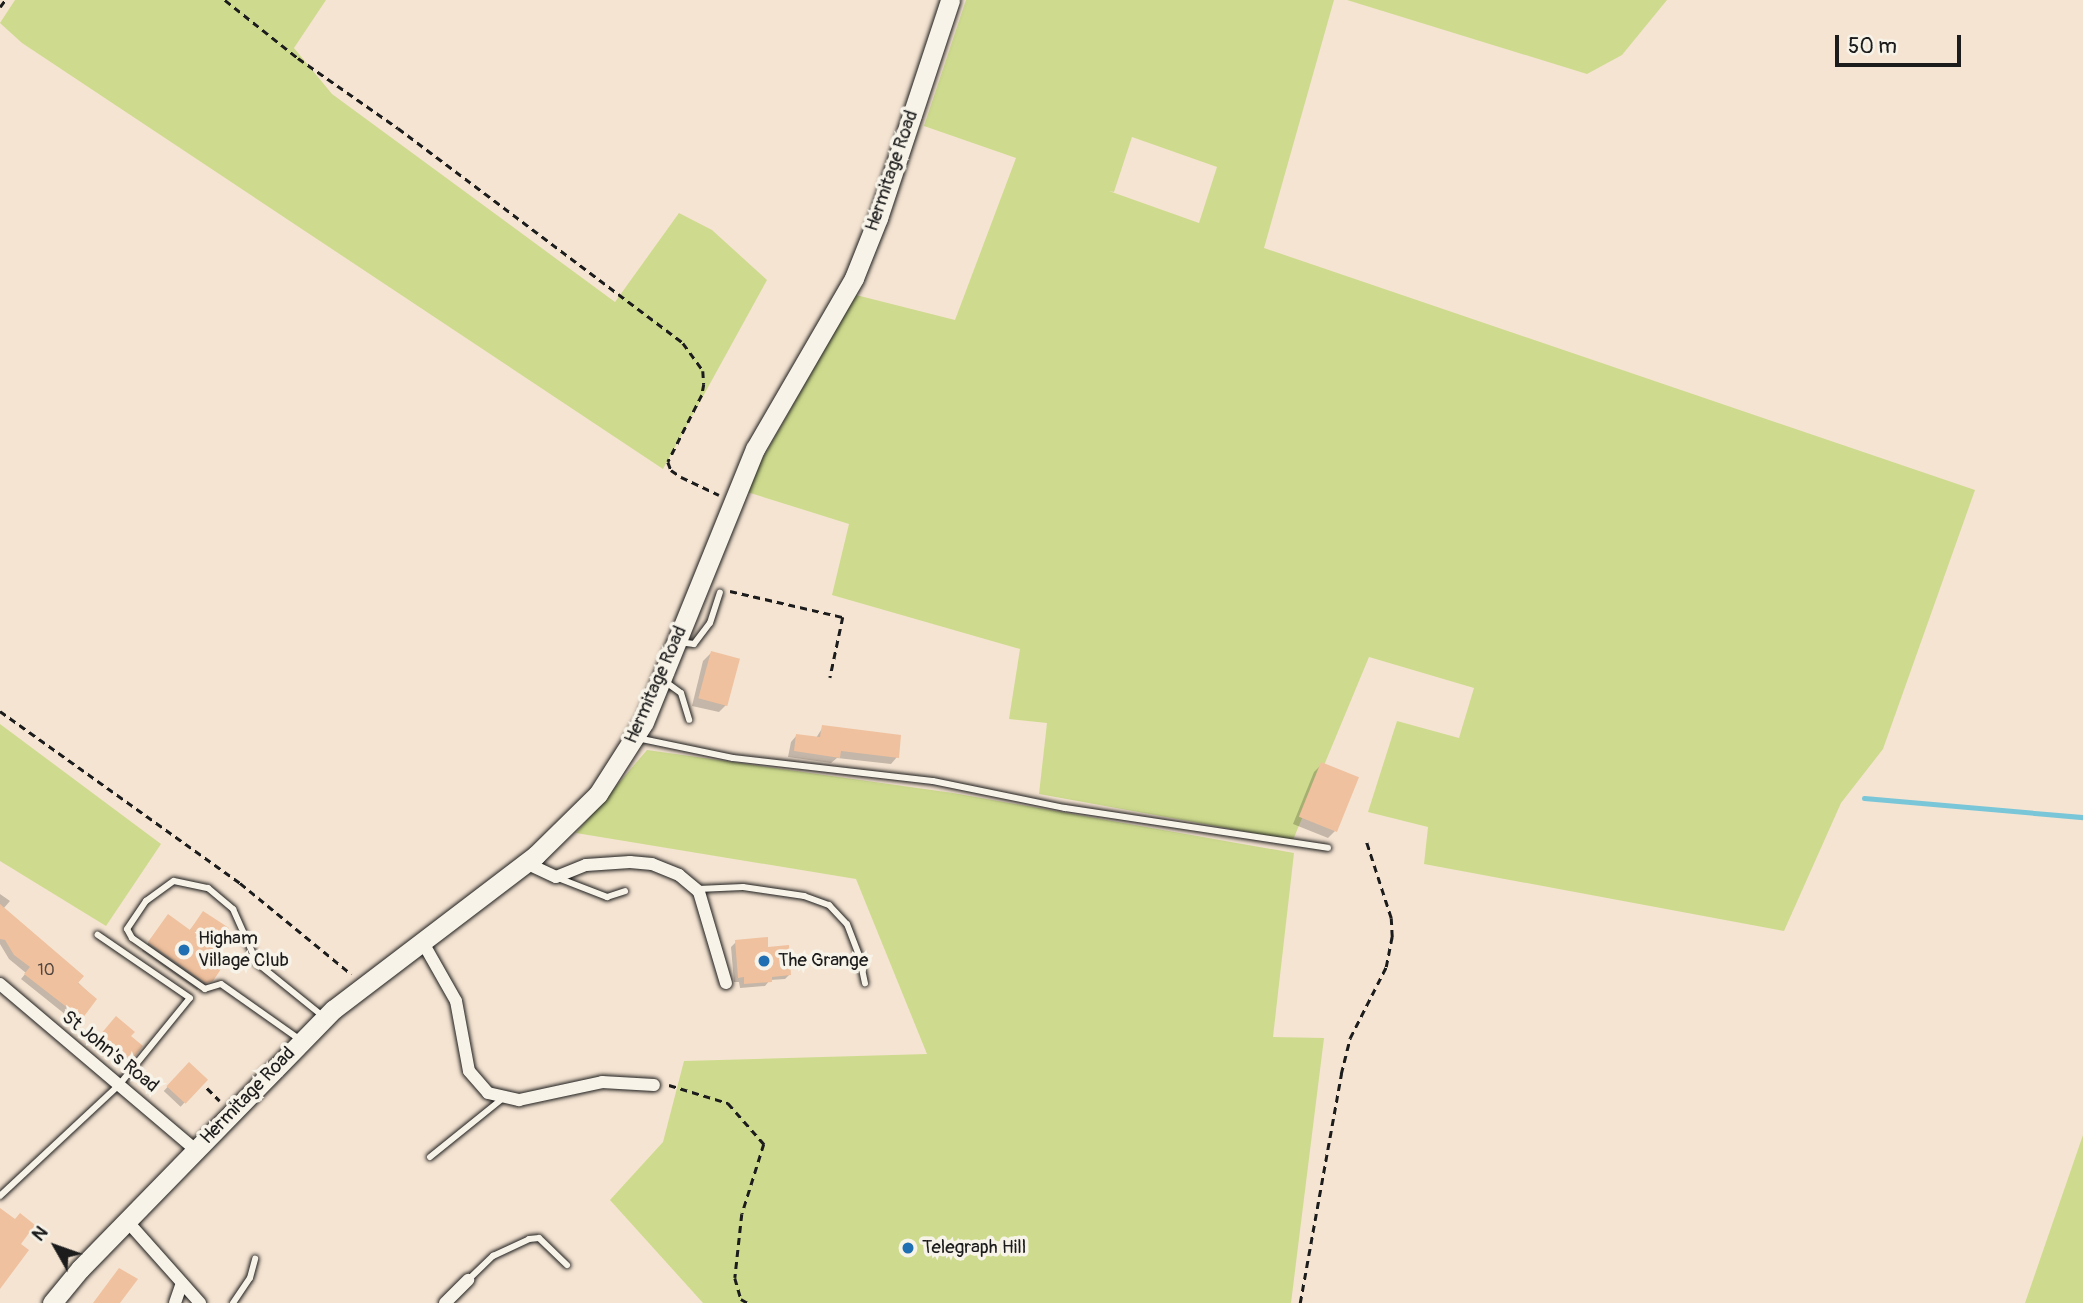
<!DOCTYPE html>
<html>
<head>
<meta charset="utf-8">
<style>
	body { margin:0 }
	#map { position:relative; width:2083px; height:1303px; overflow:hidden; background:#f5e4d2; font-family:Pangolin,sans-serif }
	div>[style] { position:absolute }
	.green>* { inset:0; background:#cedb8e }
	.shadow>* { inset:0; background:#0003; transform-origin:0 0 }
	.stream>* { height:5px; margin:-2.5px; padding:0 2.5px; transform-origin:2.5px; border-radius:2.5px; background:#7ac6d9 }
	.building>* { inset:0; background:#efc19f; transform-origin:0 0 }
	.path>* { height:2.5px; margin-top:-1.25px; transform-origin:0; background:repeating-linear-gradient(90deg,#1c1c1c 0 7px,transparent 0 12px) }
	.roads { filter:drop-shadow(0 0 2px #1c1c1c) drop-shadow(0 0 2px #1c1c1c) }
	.lane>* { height:6px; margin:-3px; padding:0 3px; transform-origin:3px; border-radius:3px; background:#f7f3e8 }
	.street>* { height:12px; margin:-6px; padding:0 6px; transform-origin:6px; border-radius:6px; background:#f7f3e8 }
	.secondary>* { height:19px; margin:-9.5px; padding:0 9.5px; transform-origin:9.5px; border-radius:9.5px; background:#f7f3e8 }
	.dots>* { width:19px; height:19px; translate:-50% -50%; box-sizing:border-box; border:4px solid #f7f3e8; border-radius:50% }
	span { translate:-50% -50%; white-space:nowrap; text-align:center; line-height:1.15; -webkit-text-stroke:7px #f7f3e8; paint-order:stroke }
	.number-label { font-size:16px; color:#51453d }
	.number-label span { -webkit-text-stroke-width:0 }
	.street-label { font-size:19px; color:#1c1c1c }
	.poi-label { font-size:19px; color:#1c1c1c }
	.left { translate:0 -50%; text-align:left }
	.north { position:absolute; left:21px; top:1212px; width:70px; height:70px; -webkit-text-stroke:5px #f7f3e8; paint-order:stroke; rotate:310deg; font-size:19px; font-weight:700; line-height:28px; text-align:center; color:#1c1c1c }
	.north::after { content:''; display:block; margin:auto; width:24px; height:32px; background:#1c1c1c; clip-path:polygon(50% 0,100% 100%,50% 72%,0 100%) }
	.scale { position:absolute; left:1835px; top:35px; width:126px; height:32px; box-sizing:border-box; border:4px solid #1c1c1c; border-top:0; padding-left:9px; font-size:21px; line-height:24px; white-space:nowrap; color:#1c1c1c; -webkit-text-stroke:5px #f7f3e8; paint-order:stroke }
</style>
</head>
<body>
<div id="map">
	<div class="green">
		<div style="clip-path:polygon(15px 0,326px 0,294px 48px,332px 94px,615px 302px,679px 213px,712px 230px,767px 280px,663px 469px,22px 43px,0 23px)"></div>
		<div style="clip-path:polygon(evenodd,966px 0,1334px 0,1264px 248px,1975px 490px,1883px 749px,1841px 803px,1784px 931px,1424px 864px,1428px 827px,1368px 812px,1397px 721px,1459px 738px,1474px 688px,1369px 657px,1293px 840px,1039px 794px,1047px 723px,1009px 719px,1020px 649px,832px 595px,849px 524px,744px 491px,856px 295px,955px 320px,1016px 158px,924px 126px,966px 0,1132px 137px,1217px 167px,1199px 223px,1109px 191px,1114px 192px,1132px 137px)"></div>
		<div style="clip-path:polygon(1347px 0,1667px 0,1622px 55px,1587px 74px)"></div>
		<div style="clip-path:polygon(0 724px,161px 844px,106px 926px,0 861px)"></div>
		<div style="clip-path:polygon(647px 750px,953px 793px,1294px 853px,1273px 1037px,1324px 1038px,1291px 1303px,703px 1303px,610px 1200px,663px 1142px,684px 1061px,927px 1054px,856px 879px,576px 833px)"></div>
		<div style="clip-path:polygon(2083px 1135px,2083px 1303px,2025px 1303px)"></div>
	</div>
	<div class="shadow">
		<div style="clip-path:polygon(711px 653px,727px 704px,719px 712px,692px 706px,703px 661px)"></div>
		<div style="clip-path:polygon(823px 727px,897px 757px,891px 764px,837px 758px,831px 763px,788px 757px,791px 742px,797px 735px,816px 738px)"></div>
		<div style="clip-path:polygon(1322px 764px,1335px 831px,1328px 838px,1293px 824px,1314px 772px)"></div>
		<div style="clip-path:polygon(0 894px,10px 901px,3px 909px,95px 999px,76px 1023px,21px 979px,26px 973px,9px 959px,0 944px)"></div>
		<div style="clip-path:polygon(204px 913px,211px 979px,197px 990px,142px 951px,168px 917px,189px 931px)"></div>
		<div style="clip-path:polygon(736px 942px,767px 949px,790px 974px,785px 979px,770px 980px,765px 986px,740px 988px,739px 982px,734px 982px,731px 947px)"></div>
		<div style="left:111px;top:1023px;width:38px;height:23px;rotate:37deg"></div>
		<div style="left:189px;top:1064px;width:23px;height:37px;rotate:43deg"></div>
	</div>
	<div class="stream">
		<div style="left:1864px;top:798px;width:220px;rotate:5deg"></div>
	</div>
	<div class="building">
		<div style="left:711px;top:651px;width:30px;height:49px;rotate:15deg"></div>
		<div style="clip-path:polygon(822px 725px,901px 735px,899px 758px,841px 751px,840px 758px,794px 751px,796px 734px,820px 737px)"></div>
		<div style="left:1321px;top:762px;width:41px;height:59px;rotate:22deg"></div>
		<div style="clip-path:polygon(0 904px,84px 976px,78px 983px,97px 999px,82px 1019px,24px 974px,30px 967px,14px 955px,5px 940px,0 939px)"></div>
		<div style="clip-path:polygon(203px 911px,229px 928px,209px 956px,223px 966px,213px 981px,206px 983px,148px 942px,168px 914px,190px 930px)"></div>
		<div style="clip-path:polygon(768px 937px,768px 947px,789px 945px,791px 975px,772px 977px,772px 982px,744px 984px,744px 977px,738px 978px,735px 940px)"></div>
		<div style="clip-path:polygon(116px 1016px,135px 1032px,131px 1036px,143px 1046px,131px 1061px,100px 1035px)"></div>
		<div style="left:189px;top:1062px;width:26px;height:33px;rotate:43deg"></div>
		<div style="clip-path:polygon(0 1208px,15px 1219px,20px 1213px,35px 1225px,21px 1244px,29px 1250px,0 1289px)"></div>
		<div style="clip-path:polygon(119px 1268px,138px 1279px,120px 1303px,93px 1303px)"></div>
	</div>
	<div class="path">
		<div style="left:225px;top:0;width:93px;rotate:38.5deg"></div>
		<div style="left:298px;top:58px;width:122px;rotate:35deg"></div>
		<div style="left:398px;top:128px;width:357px;rotate:37deg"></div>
		<div style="left:683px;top:343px;width:34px;rotate:54deg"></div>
		<div style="left:703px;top:371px;width:13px;rotate:86deg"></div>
		<div style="left:704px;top:384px;width:11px;rotate:100deg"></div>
		<div style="left:702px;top:395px;width:75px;rotate:116.9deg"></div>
		<div style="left:668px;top:462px;width:9px;rotate:69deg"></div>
		<div style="left:671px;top:470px;width:12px;rotate:35deg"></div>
		<div style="left:681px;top:477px;width:42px;rotate:25.3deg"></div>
		<div style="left:0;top:7px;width:9px;rotate:-54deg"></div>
		<div style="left:730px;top:591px;width:116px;rotate:13deg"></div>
		<div style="left:843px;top:617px;width:62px;rotate:102deg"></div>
		<div style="left:0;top:711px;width:295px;rotate:35.6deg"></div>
		<div style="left:240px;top:883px;width:144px;rotate:39.3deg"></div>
		<div style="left:669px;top:1085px;width:62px;rotate:17deg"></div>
		<div style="left:728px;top:1103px;width:55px;rotate:48.7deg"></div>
		<div style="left:764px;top:1144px;width:73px;rotate:107.4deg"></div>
		<div style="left:742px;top:1214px;width:64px;rotate:96.2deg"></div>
		<div style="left:735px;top:1278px;width:22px;rotate:74deg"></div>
		<div style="left:741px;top:1299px;width:8px;rotate:30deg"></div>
		<div style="left:207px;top:1088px;width:18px;rotate:45deg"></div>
		<div style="left:1300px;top:1303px;width:233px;rotate:-79.8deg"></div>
		<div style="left:1341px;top:1074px;width:37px;rotate:-76deg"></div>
		<div style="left:1350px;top:1038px;width:80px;rotate:-63.1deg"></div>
		<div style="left:1386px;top:967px;width:31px;rotate:-79deg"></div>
		<div style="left:1392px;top:937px;width:19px;rotate:-93deg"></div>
		<div style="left:1391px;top:918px;width:81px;rotate:-108deg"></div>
	</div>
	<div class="roads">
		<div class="lane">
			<div style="left:679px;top:642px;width:15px;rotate:8deg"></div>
			<div style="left:694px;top:644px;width:26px;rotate:-53deg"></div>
			<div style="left:710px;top:623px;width:32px;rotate:-72deg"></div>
			<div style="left:663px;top:680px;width:22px;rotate:36deg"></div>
			<div style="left:681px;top:693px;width:28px;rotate:73deg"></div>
			<div style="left:637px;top:738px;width:98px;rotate:11.8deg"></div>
			<div style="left:733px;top:758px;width:201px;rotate:6.6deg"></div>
			<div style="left:933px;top:781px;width:135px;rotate:11.6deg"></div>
			<div style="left:1065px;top:808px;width:266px;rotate:8.6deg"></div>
			<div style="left:558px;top:878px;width:53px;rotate:21.2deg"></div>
			<div style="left:607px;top:897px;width:19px;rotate:-18deg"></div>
			<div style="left:698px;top:889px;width:45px;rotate:-2.5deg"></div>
			<div style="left:743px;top:887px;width:62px;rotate:8.4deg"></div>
			<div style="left:804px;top:896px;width:27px;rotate:20deg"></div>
			<div style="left:829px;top:905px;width:26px;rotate:47deg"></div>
			<div style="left:847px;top:924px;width:33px;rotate:69deg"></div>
			<div style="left:859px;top:955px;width:29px;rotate:78deg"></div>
			<div style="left:299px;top:1039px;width:95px;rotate:-144.8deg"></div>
			<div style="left:221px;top:984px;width:17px;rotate:163deg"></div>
			<div style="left:205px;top:989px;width:89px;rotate:-145.1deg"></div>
			<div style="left:132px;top:938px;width:10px;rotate:-119deg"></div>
			<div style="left:127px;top:929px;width:34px;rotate:-56deg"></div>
			<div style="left:146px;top:901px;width:34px;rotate:-36deg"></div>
			<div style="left:174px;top:881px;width:35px;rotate:12deg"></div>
			<div style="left:208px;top:888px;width:33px;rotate:40deg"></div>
			<div style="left:233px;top:909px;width:59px;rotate:66deg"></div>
			<div style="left:257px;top:963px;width:86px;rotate:38.9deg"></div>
			<div style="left:430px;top:1157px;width:94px;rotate:-38.9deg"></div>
			<div style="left:0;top:1196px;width:163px;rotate:-43deg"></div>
			<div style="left:119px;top:1085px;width:112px;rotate:-50.8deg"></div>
			<div style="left:190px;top:998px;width:112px;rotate:-145.6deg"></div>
			<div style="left:468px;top:1280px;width:35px;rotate:-44deg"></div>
			<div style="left:493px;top:1256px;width:40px;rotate:-25deg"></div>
			<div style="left:529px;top:1239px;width:10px;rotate:-6deg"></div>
			<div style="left:539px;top:1238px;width:39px;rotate:44deg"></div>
			<div style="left:233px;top:1303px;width:30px;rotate:-56deg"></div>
			<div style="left:250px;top:1278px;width:20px;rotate:-75deg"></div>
		</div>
		<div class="street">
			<div style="left:526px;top:863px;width:33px;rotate:25deg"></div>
			<div style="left:556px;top:877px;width:32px;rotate:-22deg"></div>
			<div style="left:586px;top:865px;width:44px;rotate:-3.9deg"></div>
			<div style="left:630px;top:862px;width:22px;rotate:5deg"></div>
			<div style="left:652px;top:864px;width:29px;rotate:22deg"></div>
			<div style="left:679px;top:875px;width:26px;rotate:40deg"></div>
			<div style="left:699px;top:892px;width:95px;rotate:73.5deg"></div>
			<div style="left:422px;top:941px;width:69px;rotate:60.5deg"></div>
			<div style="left:456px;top:1001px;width:71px;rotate:79.5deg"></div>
			<div style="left:469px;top:1071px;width:29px;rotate:49deg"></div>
			<div style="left:488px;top:1093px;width:32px;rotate:13deg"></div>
			<div style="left:519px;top:1100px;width:85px;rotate:-12.2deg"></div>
			<div style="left:602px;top:1082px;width:52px;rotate:3.3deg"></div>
			<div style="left:0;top:984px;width:257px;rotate:40.3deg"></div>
			<div style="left:127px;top:1221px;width:110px;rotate:48.3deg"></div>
			<div style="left:175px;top:1303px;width:21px;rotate:-71deg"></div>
			<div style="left:445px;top:1303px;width:33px;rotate:-45deg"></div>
		</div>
		<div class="secondary">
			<div style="left:52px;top:1303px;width:44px;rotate:-50.5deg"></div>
			<div style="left:80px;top:1269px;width:363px;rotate:-45.7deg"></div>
			<div style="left:334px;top:1009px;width:254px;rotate:-37.3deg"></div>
			<div style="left:536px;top:855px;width:87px;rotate:-44.5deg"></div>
			<div style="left:598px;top:794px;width:85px;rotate:-57.4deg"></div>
			<div style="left:644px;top:722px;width:295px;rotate:-67.9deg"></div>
			<div style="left:755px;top:449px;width:198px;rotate:-59.9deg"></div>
			<div style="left:854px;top:278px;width:65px;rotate:-68.2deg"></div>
			<div style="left:878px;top:218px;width:230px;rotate:-71.7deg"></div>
		</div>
	</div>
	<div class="dots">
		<div style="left:184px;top:950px;background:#1f6fb2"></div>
		<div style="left:764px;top:961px;background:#1f6fb2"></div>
		<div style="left:908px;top:1248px;background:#1f6fb2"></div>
	</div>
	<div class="number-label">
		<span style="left:46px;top:970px">10</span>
	</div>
	<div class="street-label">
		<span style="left:892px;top:171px;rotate:-71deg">Hermitage Road</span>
		<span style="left:656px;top:685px;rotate:-66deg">Hermitage Road</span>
		<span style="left:110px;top:1052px;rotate:39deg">St John's Road</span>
		<span style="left:248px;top:1096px;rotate:-46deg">Hermitage Road</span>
	</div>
	<div class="poi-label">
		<span class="left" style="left:198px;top:950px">Higham<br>Village Club</span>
		<span class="left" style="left:778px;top:961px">The Grange</span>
		<span class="left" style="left:922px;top:1248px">Telegraph Hill</span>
	</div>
	<div class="north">N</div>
	<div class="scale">50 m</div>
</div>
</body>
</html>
